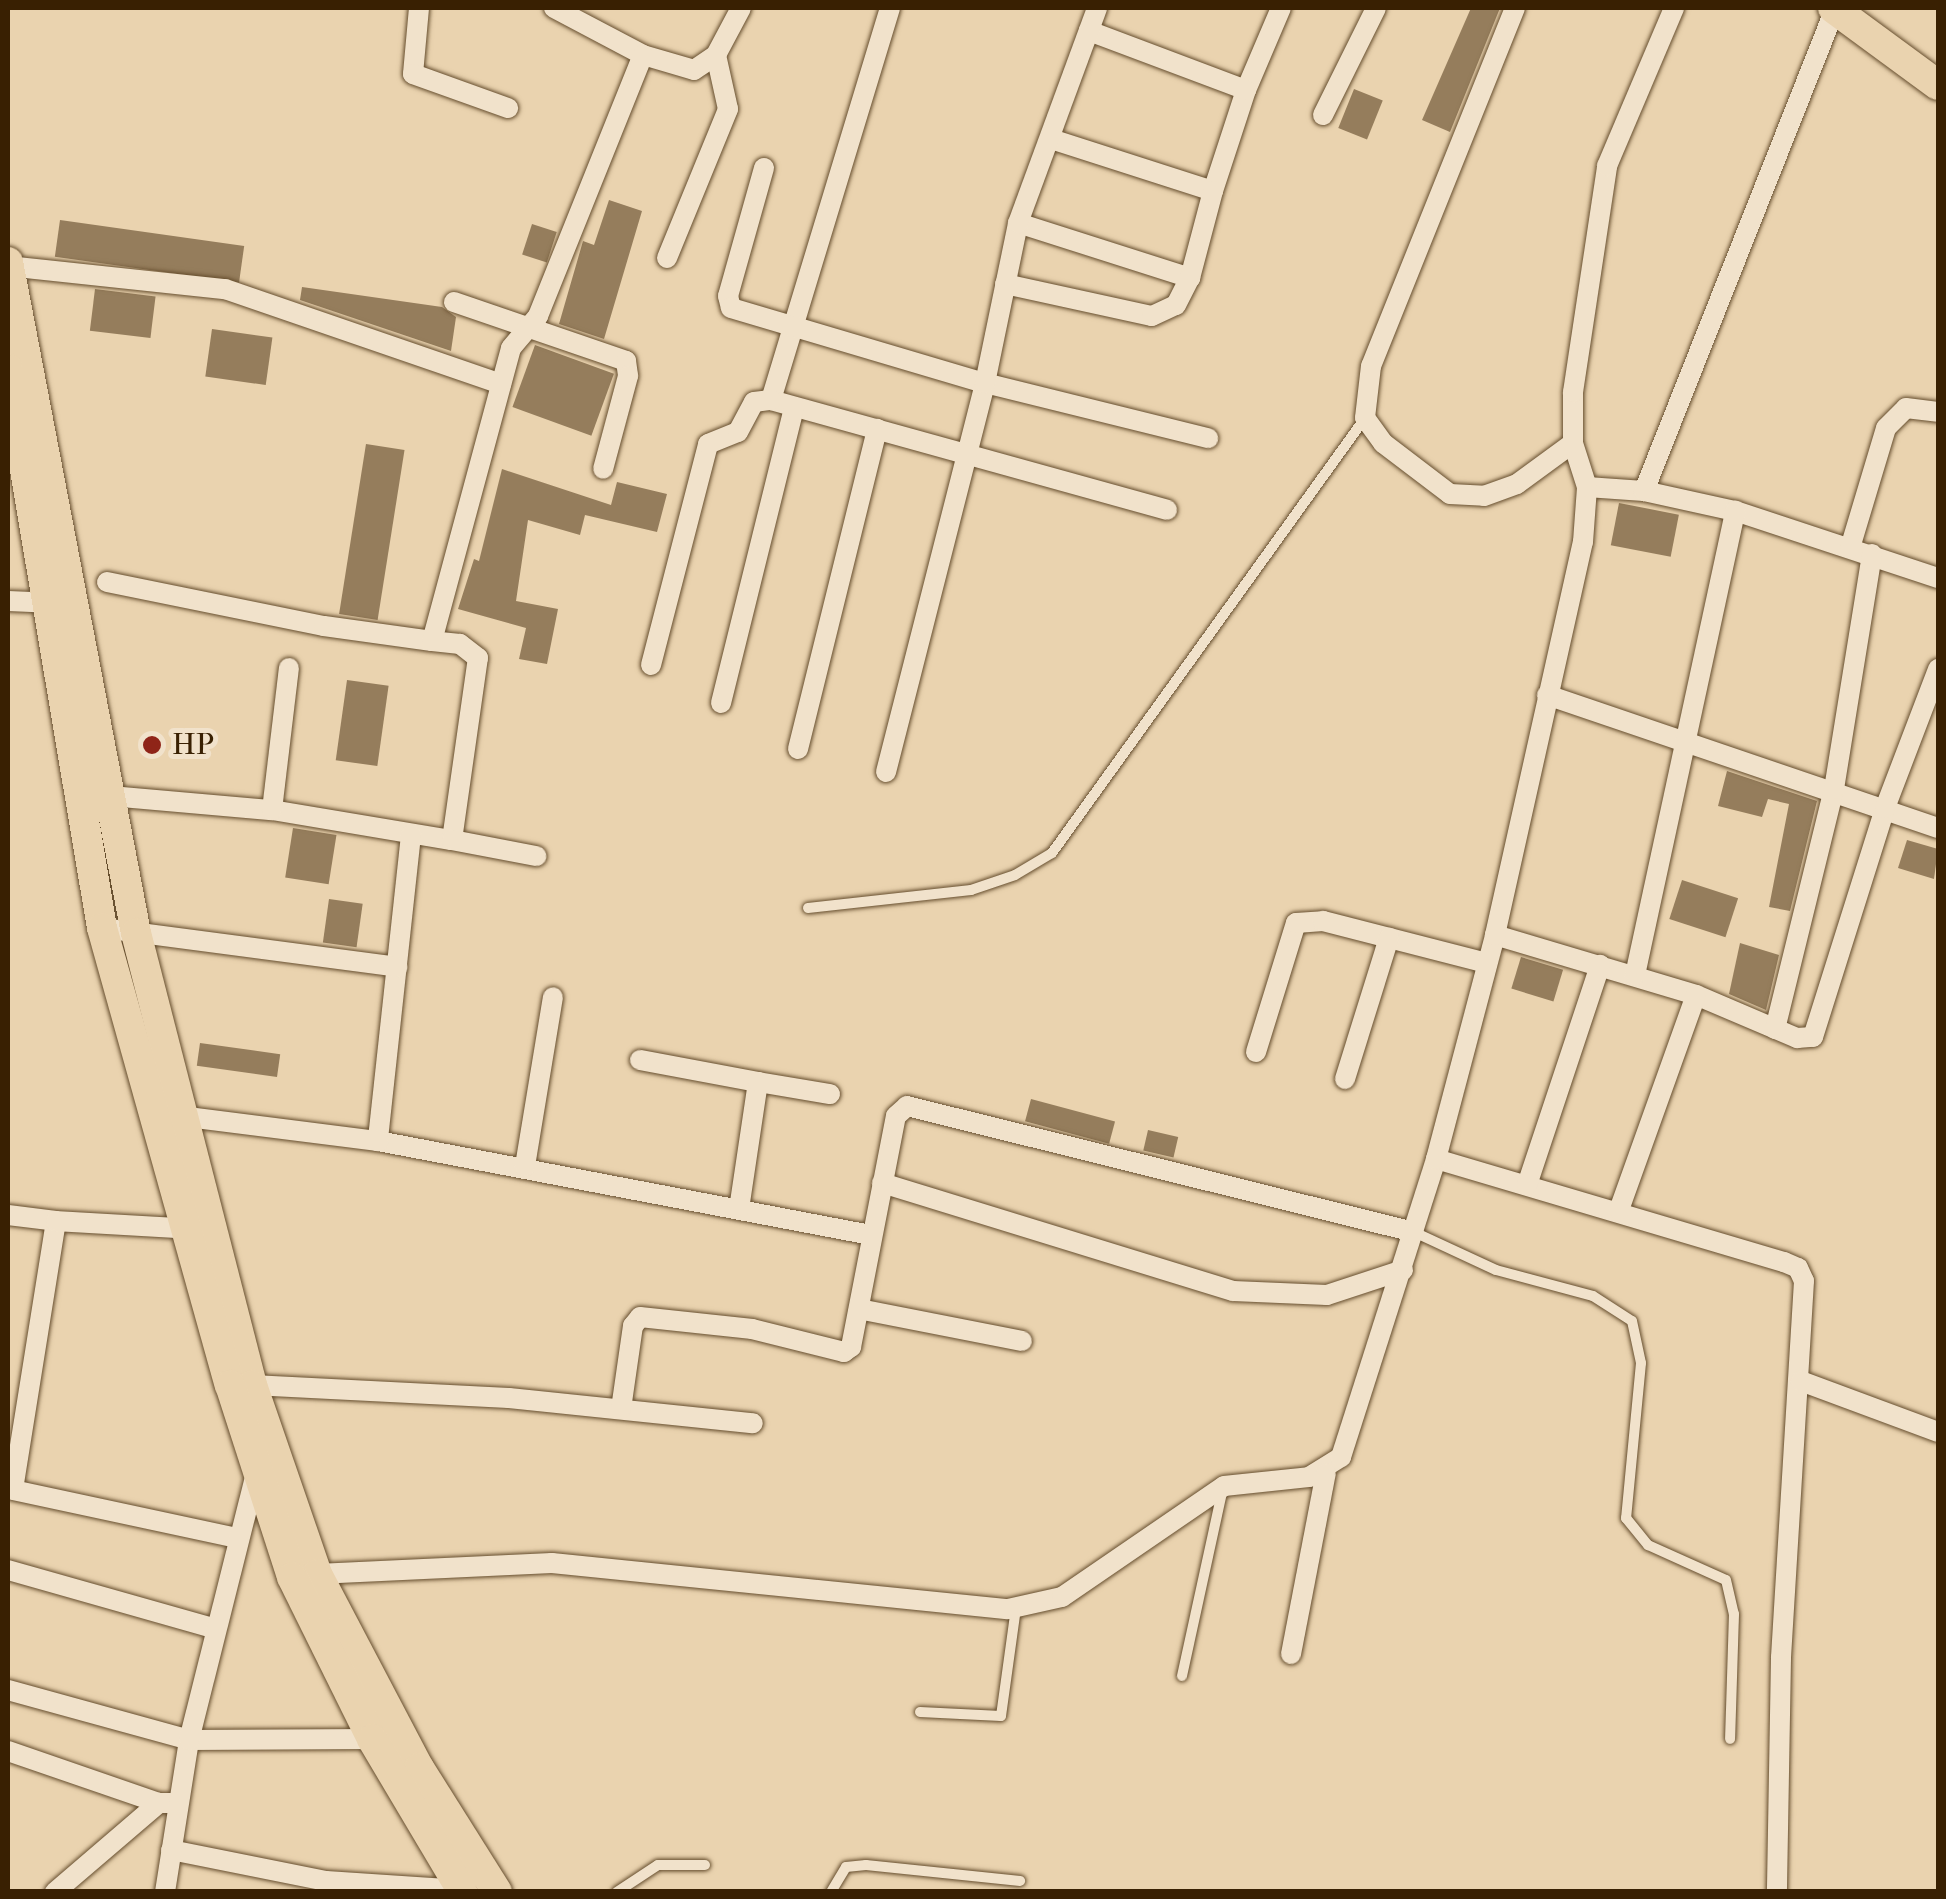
<!DOCTYPE html>
<html>
<head>
<meta charset="utf-8">
<style>
	body { margin:0 }
	#map { position:relative; width:1946px; height:1899px; overflow:hidden; background:#ead3af; font-family:"IM FELL French Canon",serif }
	div>[style] { position:absolute }
	.building>* { inset:0; background:#957d5c; transform-origin:0 0 }
	.roads { filter:drop-shadow(0 0 2px #654d2d) drop-shadow(0 0 2px #654d2d) }
	.service>* { height:10px; margin:-5px; padding:0 5px; transform-origin:5px; border-radius:5px; background:#f1e2cb }
	.minor>* { height:20px; margin:-10px; padding:0 10px; transform-origin:10px; border-radius:10px; background:#f1e2cb }
	.primary>* { height:30px; margin:-15px; padding:0 15px; transform-origin:15px; border-radius:15px; background:#ead3af }
	.dots>* { width:28px; height:28px; translate:-50% -50%; box-sizing:border-box; border:5px solid #f1e2cb; border-radius:50% }
	span { translate:-50% -50%; white-space:nowrap; text-align:center; line-height:1.15; -webkit-text-stroke:10px #f1e2cb; paint-order:stroke }
	.poi-label { font-size:30px; color:#392002 }
	.left { translate:0 -50%; text-align:left }
	.frame { position:absolute; inset:0; border:10px solid #392002; pointer-events:none }
</style>
</head>
<body>
<div id="map">
	<div class="building">
		<div style="clip-path:polygon(1471px 8px,1500px 8px,1450px 132px,1422px 120px)"></div>
		<div style="left:1354px;top:89px;width:31px;height:42px;rotate:22deg"></div>
		<div style="clip-path:polygon(609px 200px,642px 211px,604px 339px,559px 324px,583px 241px,594px 245px)"></div>
		<div style="left:60px;top:220px;width:186px;height:37px;rotate:8deg"></div>
		<div style="left:532px;top:224px;width:26px;height:32px;rotate:18deg"></div>
		<div style="clip-path:polygon(302px 287px,442px 307px,456px 317px,451px 351px,300px 300px)"></div>
		<div style="left:95px;top:289px;width:61px;height:42px;rotate:7deg"></div>
		<div style="left:212px;top:329px;width:61px;height:48px;rotate:8deg"></div>
		<div style="left:535px;top:345px;width:84px;height:66px;rotate:20deg"></div>
		<div style="left:366px;top:444px;width:39px;height:172px;rotate:9deg"></div>
		<div style="clip-path:polygon(502px 469px,611px 505px,617px 482px,667px 494px,657px 532px,585px 515px,580px 535px,528px 520px,516px 601px,558px 609px,547px 664px,519px 659px,526px 628px,458px 609px,474px 559px,479px 561px)"></div>
		<div style="left:1619px;top:503px;width:61px;height:43px;rotate:11deg"></div>
		<div style="left:347px;top:680px;width:42px;height:81px;rotate:8deg"></div>
		<div style="clip-path:polygon(1727px 771px,1817px 801px,1790px 911px,1769px 907px,1789px 804px,1768px 799px,1762px 817px,1718px 806px)"></div>
		<div style="left:293px;top:828px;width:44px;height:50px;rotate:9deg"></div>
		<div style="clip-path:polygon(1907px 840px,1938px 849px,1934px 879px,1898px 868px)"></div>
		<div style="left:1682px;top:880px;width:59px;height:41px;rotate:18deg"></div>
		<div style="left:329px;top:899px;width:34px;height:44px;rotate:8deg"></div>
		<div style="clip-path:polygon(1740px 943px,1779px 955px,1766px 1010px,1729px 994px)"></div>
		<div style="left:1521px;top:957px;width:44px;height:33px;rotate:17deg"></div>
		<div style="left:200px;top:1043px;width:81px;height:23px;rotate:8deg"></div>
		<div style="left:1031px;top:1099px;width:87px;height:23px;rotate:15deg"></div>
		<div style="left:1148px;top:1130px;width:31px;height:21px;rotate:13deg"></div>
	</div>
	<div class="roads">
		<div class="service">
			<div style="left:808px;top:908px;width:164px;rotate:-6.3deg"></div>
			<div style="left:971px;top:890px;width:46px;rotate:-18.8deg"></div>
			<div style="left:1015px;top:875px;width:43px;rotate:-30.7deg"></div>
			<div style="left:1052px;top:853px;width:536px;rotate:-54.26deg"></div>
			<div style="left:1414px;top:1232px;width:90px;rotate:24.9deg"></div>
			<div style="left:1496px;top:1270px;width:100px;rotate:15deg"></div>
			<div style="left:1593px;top:1296px;width:46px;rotate:32.7deg"></div>
			<div style="left:1632px;top:1321px;width:43px;rotate:77.9deg"></div>
			<div style="left:1641px;top:1363px;width:156px;rotate:95.5deg"></div>
			<div style="left:1626px;top:1518px;width:35px;rotate:51deg"></div>
			<div style="left:1648px;top:1545px;width:85px;rotate:24.2deg"></div>
			<div style="left:1726px;top:1580px;width:35px;rotate:77deg"></div>
			<div style="left:1734px;top:1614px;width:125px;rotate:91.8deg"></div>
			<div style="left:1182px;top:1676px;width:188px;rotate:-77.7deg"></div>
			<div style="left:920px;top:1712px;width:81px;rotate:2.8deg"></div>
			<div style="left:1001px;top:1716px;width:109px;rotate:-82.1deg"></div>
			<div style="left:617px;top:1892px;width:49px;rotate:-33.4deg"></div>
			<div style="left:658px;top:1865px;width:47px"></div>
			<div style="left:831px;top:1892px;width:29px;rotate:-59deg"></div>
			<div style="left:846px;top:1867px;width:20px;rotate:-6deg"></div>
			<div style="left:866px;top:1865px;width:155px;rotate:5.9deg"></div>
		</div>
		<div class="minor">
			<div style="left:419px;top:8px;width:66px;rotate:95.2deg"></div>
			<div style="left:413px;top:74px;width:101px;rotate:19.7deg"></div>
			<div style="left:554px;top:8px;width:101px;rotate:27.8deg"></div>
			<div style="left:643px;top:55px;width:53px;rotate:16.4deg"></div>
			<div style="left:694px;top:70px;width:27px;rotate:-34deg"></div>
			<div style="left:716px;top:55px;width:53px;rotate:-62deg"></div>
			<div style="left:890px;top:8px;width:410px;rotate:106.9deg"></div>
			<div style="left:771px;top:400px;width:411px;rotate:15.5deg"></div>
			<div style="left:1515px;top:8px;width:386px;rotate:111.9deg"></div>
			<div style="left:1371px;top:366px;width:52px;rotate:96.6deg"></div>
			<div style="left:1365px;top:418px;width:31px;rotate:54deg"></div>
			<div style="left:1383px;top:443px;width:84px;rotate:37.3deg"></div>
			<div style="left:1450px;top:494px;width:34px;rotate:3deg"></div>
			<div style="left:1484px;top:496px;width:35px;rotate:-20deg"></div>
			<div style="left:1517px;top:484px;width:69px;rotate:-36.2deg"></div>
			<div style="left:1246px;top:90px;width:89px;rotate:-66.9deg"></div>
			<div style="left:1323px;top:115px;width:119px;rotate:-63.6deg"></div>
			<div style="left:1051px;top:139px;width:170px;rotate:17.8deg"></div>
			<div style="left:1213px;top:191px;width:106px;rotate:-71.9deg"></div>
			<div style="left:1246px;top:90px;width:168px;rotate:-159.4deg"></div>
			<div style="left:764px;top:168px;width:133px;rotate:105.7deg"></div>
			<div style="left:728px;top:296px;width:12px;rotate:76deg"></div>
			<div style="left:731px;top:308px;width:265px;rotate:16.5deg"></div>
			<div style="left:985px;top:383px;width:230px;rotate:13.9deg"></div>
			<div style="left:1018px;top:223px;width:181px;rotate:17.7deg"></div>
			<div style="left:1190px;top:278px;width:90px;rotate:-75.2deg"></div>
			<div style="left:667px;top:258px;width:161px;rotate:-67.7deg"></div>
			<div style="left:728px;top:109px;width:55px;rotate:-102.5deg"></div>
			<div style="left:8px;top:266px;width:218px;rotate:6.1deg"></div>
			<div style="left:225px;top:289px;width:292px;rotate:19deg"></div>
			<div style="left:1005px;top:284px;width:150px;rotate:12.3deg"></div>
			<div style="left:1152px;top:316px;width:26px;rotate:-25deg"></div>
			<div style="left:1176px;top:305px;width:30px;rotate:-63deg"></div>
			<div style="left:454px;top:302px;width:182px;rotate:18.9deg"></div>
			<div style="left:626px;top:361px;width:15px;rotate:82deg"></div>
			<div style="left:628px;top:376px;width:96px;rotate:105deg"></div>
			<div style="left:1587px;top:487px;width:57px;rotate:4deg"></div>
			<div style="left:1644px;top:491px;width:93px;rotate:12.4deg"></div>
			<div style="left:1735px;top:511px;width:214px;rotate:18.3deg"></div>
			<div style="left:1644px;top:491px;width:518px;rotate:-68.38deg"></div>
			<div style="left:1850px;top:548px;width:125px;rotate:-73.3deg"></div>
			<div style="left:1886px;top:428px;width:28px;rotate:-45deg"></div>
			<div style="left:1906px;top:408px;width:32px;rotate:7deg"></div>
			<div style="left:107px;top:582px;width:221px;rotate:11.5deg"></div>
			<div style="left:324px;top:626px;width:109px;rotate:7.9deg"></div>
			<div style="left:8px;top:601px;width:47px;rotate:2.4deg"></div>
			<div style="left:651px;top:665px;width:228px;rotate:-75.5deg"></div>
			<div style="left:708px;top:444px;width:32px;rotate:-22deg"></div>
			<div style="left:738px;top:432px;width:34px;rotate:-62deg"></div>
			<div style="left:754px;top:402px;width:17px;rotate:-7deg"></div>
			<div style="left:1547px;top:695px;width:413px;rotate:18.8deg"></div>
			<div style="left:721px;top:703px;width:305px;rotate:-76.1deg"></div>
			<div style="left:798px;top:749px;width:330px;rotate:-76.1deg"></div>
			<div style="left:886px;top:772px;width:401px;rotate:-75.7deg"></div>
			<div style="left:985px;top:383px;width:163px;rotate:-78.3deg"></div>
			<div style="left:1018px;top:223px;width:229px;rotate:-69.8deg"></div>
			<div style="left:99px;top:795px;width:174px;rotate:5deg"></div>
			<div style="left:272px;top:810px;width:182px;rotate:9.5deg"></div>
			<div style="left:452px;top:840px;width:184px;rotate:-81.9deg"></div>
			<div style="left:478px;top:658px;width:23px;rotate:-142deg"></div>
			<div style="left:460px;top:644px;width:28px;rotate:-174deg"></div>
			<div style="left:432px;top:641px;width:303px;rotate:-74.9deg"></div>
			<div style="left:511px;top:348px;width:42px;rotate:-49.8deg"></div>
			<div style="left:538px;top:316px;width:281px;rotate:-68.1deg"></div>
			<div style="left:272px;top:810px;width:143px;rotate:-83.2deg"></div>
			<div style="left:411px;top:835px;width:308px;rotate:96.2deg"></div>
			<div style="left:378px;top:1141px;width:500px;rotate:10.8deg"></div>
			<div style="left:452px;top:840px;width:86px;rotate:10.8deg"></div>
			<div style="left:102px;top:928px;width:298px;rotate:7.5deg"></div>
			<div style="left:1495px;top:935px;width:210px;rotate:16.6deg"></div>
			<div style="left:1696px;top:995px;width:110px;rotate:23.1deg"></div>
			<div style="left:1797px;top:1038px;width:16px;rotate:-4deg"></div>
			<div style="left:1813px;top:1037px;width:240px;rotate:-72.5deg"></div>
			<div style="left:1885px;top:808px;width:149px;rotate:-69.1deg"></div>
			<div style="left:1635px;top:975px;width:475px;rotate:-77.8deg"></div>
			<div style="left:1775px;top:1029px;width:247px;rotate:-76.2deg"></div>
			<div style="left:1834px;top:789px;width:238px;rotate:-80.8deg"></div>
			<div style="left:1256px;top:1052px;width:135px;rotate:-72.8deg"></div>
			<div style="left:1296px;top:923px;width:27px;rotate:-4deg"></div>
			<div style="left:1323px;top:921px;width:169px;rotate:14.4deg"></div>
			<div style="left:640px;top:1060px;width:120px;rotate:10.6deg"></div>
			<div style="left:758px;top:1082px;width:128px;rotate:98.5deg"></div>
			<div style="left:1345px;top:1079px;width:148px;rotate:-72.7deg"></div>
			<div style="left:758px;top:1082px;width:73px;rotate:9.5deg"></div>
			<div style="left:172px;top:1115px;width:208px;rotate:7.2deg"></div>
			<div style="left:1436px;top:1159px;width:363px;rotate:16.5deg"></div>
			<div style="left:1784px;top:1262px;width:15px;rotate:23deg"></div>
			<div style="left:1798px;top:1268px;width:14px;rotate:65deg"></div>
			<div style="left:1804px;top:1281px;width:378px;rotate:93.5deg"></div>
			<div style="left:1781px;top:1658px;width:234px;rotate:91deg"></div>
			<div style="left:525px;top:1166px;width:171px;rotate:-80.6deg"></div>
			<div style="left:882px;top:1183px;width:367px;rotate:17.1deg"></div>
			<div style="left:1233px;top:1291px;width:94px;rotate:2.4deg"></div>
			<div style="left:1327px;top:1295px;width:80px;rotate:-18.2deg"></div>
			<div style="left:1527px;top:1185px;width:232px;rotate:-71.6deg"></div>
			<div style="left:1619px;top:1210px;width:228px;rotate:-70.3deg"></div>
			<div style="left:8px;top:1215px;width:48px;rotate:7.1deg"></div>
			<div style="left:56px;top:1221px;width:272px;rotate:99.1deg"></div>
			<div style="left:13px;top:1490px;width:229px;rotate:12.1deg"></div>
			<div style="left:56px;top:1221px;width:137px;rotate:3.3deg"></div>
			<div style="left:859px;top:1309px;width:166px;rotate:11.1deg"></div>
			<div style="left:1801px;top:1381px;width:146px;rotate:20.4deg"></div>
			<div style="left:252px;top:1385px;width:257px;rotate:2.9deg"></div>
			<div style="left:509px;top:1398px;width:245px;rotate:5.9deg"></div>
			<div style="left:621px;top:1409px;width:84px;rotate:-81.8deg"></div>
			<div style="left:633px;top:1326px;width:11px;rotate:-52deg"></div>
			<div style="left:640px;top:1317px;width:113px;rotate:6.1deg"></div>
			<div style="left:752px;top:1329px;width:95px;rotate:14deg"></div>
			<div style="left:844px;top:1352px;width:9px;rotate:-36deg"></div>
			<div style="left:851px;top:1347px;width:235px;rotate:-79deg"></div>
			<div style="left:896px;top:1116px;width:15px;rotate:-42deg"></div>
			<div style="left:907px;top:1106px;width:522px;rotate:13.96deg"></div>
			<div style="left:8px;top:1570px;width:216px;rotate:15.8deg"></div>
			<div style="left:317px;top:1574px;width:235px;rotate:-2.7deg"></div>
			<div style="left:552px;top:1563px;width:458px;rotate:5.8deg"></div>
			<div style="left:1008px;top:1609px;width:55px;rotate:-12.5deg"></div>
			<div style="left:1062px;top:1597px;width:196px;rotate:-34.4deg"></div>
			<div style="left:1224px;top:1486px;width:85px;rotate:-6deg"></div>
			<div style="left:1309px;top:1477px;width:38px;rotate:-32deg"></div>
			<div style="left:1341px;top:1457px;width:313px;rotate:-72.3deg"></div>
			<div style="left:1436px;top:1159px;width:232px;rotate:-75.2deg"></div>
			<div style="left:1495px;top:935px;width:403px;rotate:-77.4deg"></div>
			<div style="left:1583px;top:542px;width:55px;rotate:-85.8deg"></div>
			<div style="left:1587px;top:487px;width:46px;rotate:-107.7deg"></div>
			<div style="left:1573px;top:443px;width:51px;rotate:-90deg"></div>
			<div style="left:1573px;top:392px;width:229px;rotate:-81.4deg"></div>
			<div style="left:1607px;top:166px;width:172px;rotate:-67deg"></div>
			<div style="left:1291px;top:1654px;width:184px;rotate:-79.1deg"></div>
			<div style="left:8px;top:1690px;width:188px;rotate:15.4deg"></div>
			<div style="left:189px;top:1740px;width:183px;rotate:-0.3deg"></div>
			<div style="left:8px;top:1751px;width:160px;rotate:19deg"></div>
			<div style="left:159px;top:1803px;width:19px"></div>
			<div style="left:171px;top:1850px;width:158px;rotate:11.3deg"></div>
			<div style="left:326px;top:1881px;width:136px;rotate:3.8deg"></div>
			<div style="left:55px;top:1892px;width:137px;rotate:-40.6deg"></div>
			<div style="left:165px;top:1892px;width:154px;rotate:-81deg"></div>
			<div style="left:189px;top:1740px;width:279px;rotate:-75.9deg"></div>
		</div>
		<div class="primary">
			<div style="left:1833px;top:8px;width:130px;rotate:36.3deg"></div>
			<div style="left:8px;top:262px;width:683px;rotate:79.2deg"></div>
			<div style="left:136px;top:933px;width:467px;rotate:75.6deg"></div>
			<div style="left:252px;top:1385px;width:200px;rotate:71deg"></div>
			<div style="left:317px;top:1574px;width:219px;rotate:62.3deg"></div>
			<div style="left:419px;top:1768px;width:146px;rotate:57.8deg"></div>
			<div style="left:8px;top:369px;width:567px;rotate:80.45deg"></div>
			<div style="left:102px;top:928px;width:475px;rotate:74.4deg"></div>
			<div style="left:230px;top:1385px;width:202px;rotate:72.1deg"></div>
			<div style="left:292px;top:1577px;width:181px;rotate:63.7deg"></div>
			<div style="left:372px;top:1739px;width:178px;rotate:59.3deg"></div>
		</div>
	</div>
	<div class="dots">
		<div style="left:152px;top:745px;background:#8f2418"></div>
	</div>
	<div class="poi-label">
		<span class="left" style="left:172px;top:745px">HP</span>
	</div>
	<div class="frame"></div>
</div>
</body>
</html>
